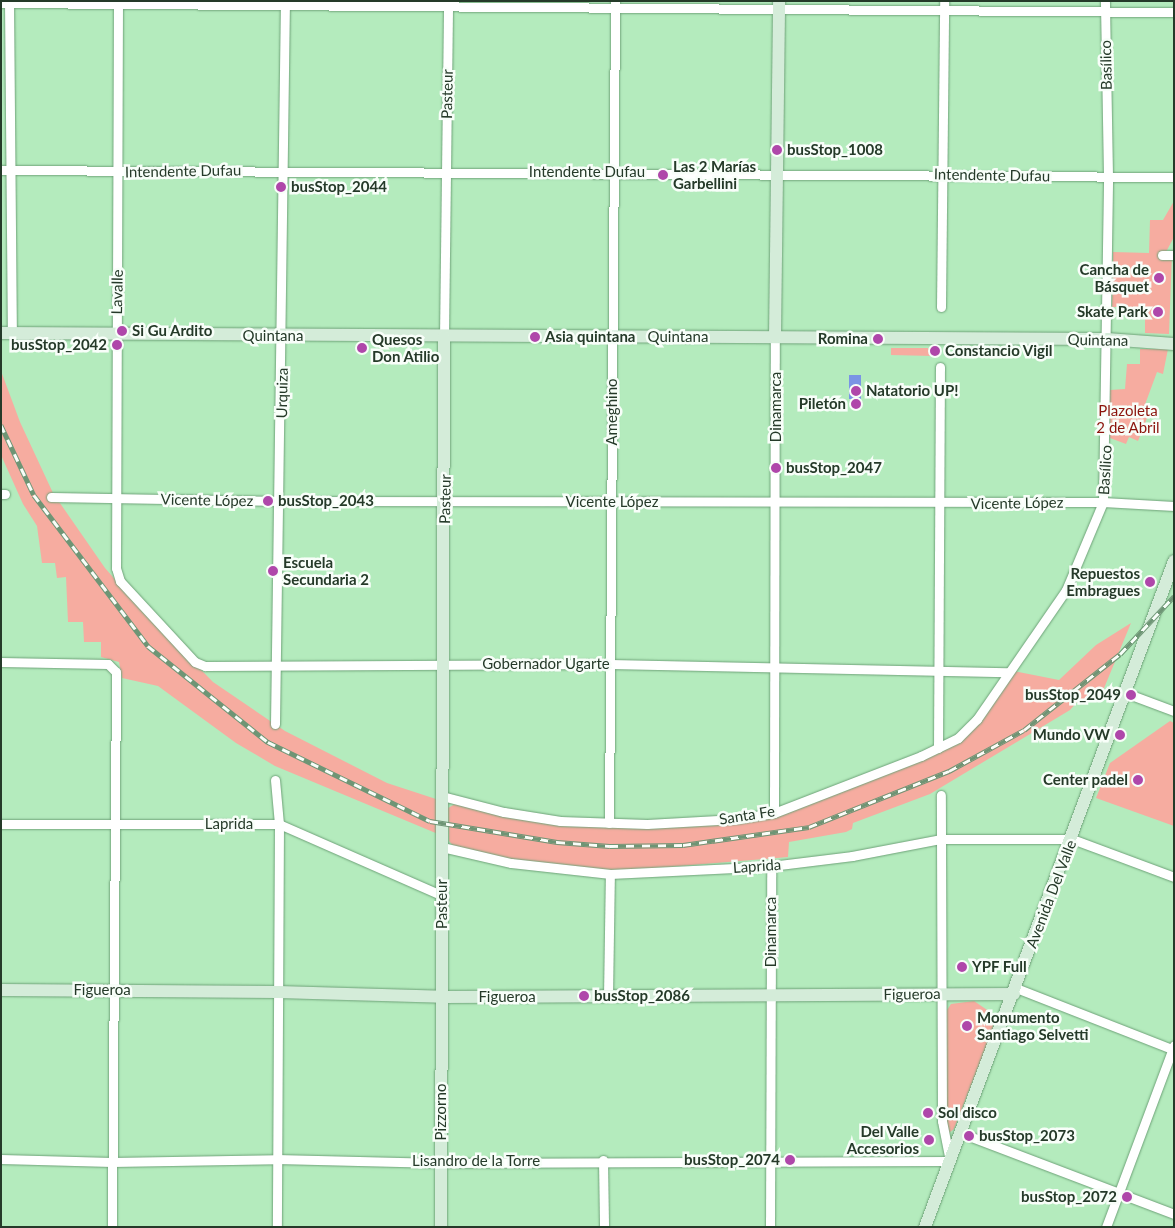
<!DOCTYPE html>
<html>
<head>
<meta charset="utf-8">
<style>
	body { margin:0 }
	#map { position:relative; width:1175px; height:1228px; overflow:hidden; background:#b4ebbd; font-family:Lato,sans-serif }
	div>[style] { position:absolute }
	.green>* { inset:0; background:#f6aca0 }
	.water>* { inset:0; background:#7a94e5; transform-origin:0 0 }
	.roads { filter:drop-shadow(0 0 1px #6ea278) drop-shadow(0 0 1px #6ea278) }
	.street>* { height:9px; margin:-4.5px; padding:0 4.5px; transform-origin:4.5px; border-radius:4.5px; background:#fff }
	.secondary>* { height:12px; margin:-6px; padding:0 6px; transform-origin:6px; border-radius:6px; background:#d4ecd9 }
	.rail>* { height:4.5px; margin-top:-2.25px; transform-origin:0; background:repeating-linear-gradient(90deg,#f8fef9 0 8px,#6e9575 0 16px); box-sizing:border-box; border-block:1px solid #6e9575 }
	.dots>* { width:14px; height:14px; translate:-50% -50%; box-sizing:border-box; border:2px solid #f8fef9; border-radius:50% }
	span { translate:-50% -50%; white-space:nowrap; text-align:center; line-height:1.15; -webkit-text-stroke:5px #f8fef9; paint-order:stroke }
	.street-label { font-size:15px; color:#253a29 }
	.poi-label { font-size:15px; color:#253a29; font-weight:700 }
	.left { translate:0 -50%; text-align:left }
	.right { translate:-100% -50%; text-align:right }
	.park-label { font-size:15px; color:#8c150d }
	.frame { position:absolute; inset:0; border:2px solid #253a29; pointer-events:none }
</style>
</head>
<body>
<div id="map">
	<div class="green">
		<div style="clip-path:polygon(1174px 201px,1174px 237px,1166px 252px,1172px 253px,1169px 334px,1145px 333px,1145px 307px,1112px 307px,1113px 252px,1149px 253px,1150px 220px,1163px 220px)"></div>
		<div style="clip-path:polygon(891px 348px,928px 348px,932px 356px,891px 355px)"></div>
		<div style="clip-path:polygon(1140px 349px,1168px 349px,1163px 374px,1157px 372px,1143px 410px,1149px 413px,1138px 441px,1129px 437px,1126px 444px,1110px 438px,1110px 390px,1125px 389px,1127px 364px,1140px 364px)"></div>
		<div style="clip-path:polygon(1px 371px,20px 422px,53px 493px,105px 568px,141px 609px,213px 682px,285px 731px,387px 783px,439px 800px,438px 834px,275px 766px,236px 743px,158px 686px,122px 678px,119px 662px,101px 657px,101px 642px,84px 642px,83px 622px,68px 622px,66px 577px,57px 578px,55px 563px,42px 563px,37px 526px,23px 504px,1px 455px)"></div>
		<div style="clip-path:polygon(1131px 623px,1102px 693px,1078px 701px,1070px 710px,930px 794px,853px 823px,852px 829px,846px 832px,789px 842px,788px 857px,620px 871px,512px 860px,454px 847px,449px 841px,448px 808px,455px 804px,556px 824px,739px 821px,892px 771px,960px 743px,983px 719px,1014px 671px,1059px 680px,1096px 645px)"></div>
		<div style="clip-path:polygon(1170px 721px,1174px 723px,1174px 826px,1096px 798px,1110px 763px)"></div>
		<div style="clip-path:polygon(974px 1001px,993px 1014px,993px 1030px,954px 1129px,949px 1133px,946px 1125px,945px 1013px,951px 1004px)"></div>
	</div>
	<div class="water">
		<div style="left:849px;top:375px;width:12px;height:24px"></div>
	</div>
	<div class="roads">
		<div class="street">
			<div style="left:9px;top:1px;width:333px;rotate:89.5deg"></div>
			<div style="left:118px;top:1px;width:567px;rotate:90.2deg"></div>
			<div style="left:116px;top:568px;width:14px;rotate:73deg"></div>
			<div style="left:120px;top:581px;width:110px;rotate:47.2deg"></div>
			<div style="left:195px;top:662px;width:11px;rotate:22deg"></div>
			<div style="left:205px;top:666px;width:405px;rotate:-0.3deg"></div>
			<div style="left:610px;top:664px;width:397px;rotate:1.2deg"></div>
			<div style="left:1px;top:3px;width:1173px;rotate:0.44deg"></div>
			<div style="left:1px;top:170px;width:1173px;rotate:0.34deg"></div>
			<div style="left:1162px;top:255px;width:12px"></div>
			<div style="left:941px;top:307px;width:306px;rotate:-89.4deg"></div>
			<div style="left:444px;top:337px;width:336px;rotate:-89.3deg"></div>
			<div style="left:1px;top:494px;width:4px"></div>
			<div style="left:51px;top:497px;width:230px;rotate:1deg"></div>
			<div style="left:281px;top:501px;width:822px;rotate:0.07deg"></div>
			<div style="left:1103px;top:502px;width:71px;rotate:3.2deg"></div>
			<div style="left:1px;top:662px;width:107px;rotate:1.1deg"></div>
			<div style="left:108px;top:664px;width:11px;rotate:45deg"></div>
			<div style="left:116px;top:672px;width:555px;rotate:90.41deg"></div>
			<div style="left:1126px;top:693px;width:51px;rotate:20.6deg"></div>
			<div style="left:275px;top:724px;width:723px;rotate:-89.21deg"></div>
			<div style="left:938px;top:748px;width:381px;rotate:-89.7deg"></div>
			<div style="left:275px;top:780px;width:44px;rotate:84.8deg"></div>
			<div style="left:279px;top:824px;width:403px;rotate:90.3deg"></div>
			<div style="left:442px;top:796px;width:64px;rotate:14.5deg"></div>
			<div style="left:504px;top:812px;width:57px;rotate:9.1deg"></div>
			<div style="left:560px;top:821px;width:87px;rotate:2deg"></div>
			<div style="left:647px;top:824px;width:89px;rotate:-3.2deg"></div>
			<div style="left:736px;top:819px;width:38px;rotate:-9deg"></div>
			<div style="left:774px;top:813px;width:158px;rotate:-21.2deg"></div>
			<div style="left:921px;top:756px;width:41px;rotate:-25.9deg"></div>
			<div style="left:958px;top:738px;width:27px;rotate:-45deg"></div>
			<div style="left:977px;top:719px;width:157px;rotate:-55.4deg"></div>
			<div style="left:1066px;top:590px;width:95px;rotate:-67.2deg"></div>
			<div style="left:1103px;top:502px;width:326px;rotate:-89.1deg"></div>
			<div style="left:1108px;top:176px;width:175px;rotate:-91deg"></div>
			<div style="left:774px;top:813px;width:476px;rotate:-89.9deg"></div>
			<div style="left:609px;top:823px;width:822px;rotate:-89.58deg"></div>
			<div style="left:1px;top:824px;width:278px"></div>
			<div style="left:279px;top:824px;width:179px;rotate:23.7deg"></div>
			<div style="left:442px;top:847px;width:71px;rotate:13.1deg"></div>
			<div style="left:511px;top:863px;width:100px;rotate:6.3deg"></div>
			<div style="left:610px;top:874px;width:161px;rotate:-2.8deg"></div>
			<div style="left:771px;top:866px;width:82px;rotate:-7deg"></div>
			<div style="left:852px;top:856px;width:91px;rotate:-10.8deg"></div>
			<div style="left:941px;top:839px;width:131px"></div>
			<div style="left:1072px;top:839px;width:109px;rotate:20.4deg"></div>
			<div style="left:1016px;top:988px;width:170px;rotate:21.4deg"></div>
			<div style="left:608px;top:996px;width:122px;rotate:-89.1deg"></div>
			<div style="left:961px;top:1133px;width:228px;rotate:20.8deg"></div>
			<div style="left:1px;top:1159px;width:111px;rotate:1.5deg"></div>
			<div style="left:112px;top:1162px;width:164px;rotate:-1deg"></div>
			<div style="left:276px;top:1159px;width:165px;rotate:1.4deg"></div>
			<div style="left:441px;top:1163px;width:509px;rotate:-0.23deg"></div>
			<div style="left:950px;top:1161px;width:41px;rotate:-101.3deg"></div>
			<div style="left:942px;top:1121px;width:326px;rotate:-90.2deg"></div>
			<div style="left:603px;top:1160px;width:67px;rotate:89.1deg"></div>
			<div style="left:770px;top:1227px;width:361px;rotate:-89.8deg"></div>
			<div style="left:1106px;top:1227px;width:194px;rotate:-69.5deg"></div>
		</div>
		<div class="secondary">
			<div style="left:1px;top:333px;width:1106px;rotate:0.31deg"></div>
			<div style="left:1107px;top:339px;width:67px;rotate:4.3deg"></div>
			<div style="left:775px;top:337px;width:336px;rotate:-89.3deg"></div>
			<div style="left:1px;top:990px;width:277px;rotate:0.4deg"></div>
			<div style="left:278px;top:992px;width:164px;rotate:1.7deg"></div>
			<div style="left:442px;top:997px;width:572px;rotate:-0.3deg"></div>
			<div style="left:441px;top:1227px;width:890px;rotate:-89.81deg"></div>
			<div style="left:925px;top:1227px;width:711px;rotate:-69.5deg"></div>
		</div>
	</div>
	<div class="rail">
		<div style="left:1px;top:425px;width:77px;rotate:64.8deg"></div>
		<div style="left:34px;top:495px;width:189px;rotate:52.9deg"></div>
		<div style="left:148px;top:646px;width:154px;rotate:38.7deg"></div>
		<div style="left:268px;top:742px;width:180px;rotate:26deg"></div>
		<div style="left:430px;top:821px;width:129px;rotate:9.4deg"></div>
		<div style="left:557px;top:842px;width:53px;rotate:4.3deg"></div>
		<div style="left:610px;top:846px;width:73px;rotate:-0.8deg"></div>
		<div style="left:683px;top:845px;width:127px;rotate:-8.1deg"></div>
		<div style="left:809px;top:827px;width:151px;rotate:-21.8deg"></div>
		<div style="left:949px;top:771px;width:85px;rotate:-28.7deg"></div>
		<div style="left:1024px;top:730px;width:122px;rotate:-38.4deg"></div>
		<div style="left:1120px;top:654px;width:79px;rotate:-47deg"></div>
	</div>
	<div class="dots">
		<div style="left:777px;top:150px;background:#af47aa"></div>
		<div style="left:663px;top:175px;background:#af47aa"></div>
		<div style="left:281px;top:187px;background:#af47aa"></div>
		<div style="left:1159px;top:278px;background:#af47aa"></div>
		<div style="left:1158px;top:312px;background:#af47aa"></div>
		<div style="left:122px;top:331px;background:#af47aa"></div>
		<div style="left:535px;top:337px;background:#af47aa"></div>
		<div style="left:878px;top:339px;background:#af47aa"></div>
		<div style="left:117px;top:345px;background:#af47aa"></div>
		<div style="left:362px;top:348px;background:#af47aa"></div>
		<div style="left:935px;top:351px;background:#af47aa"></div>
		<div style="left:856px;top:391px;background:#af47aa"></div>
		<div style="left:856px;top:404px;background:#af47aa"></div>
		<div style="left:776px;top:468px;background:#af47aa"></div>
		<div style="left:268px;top:501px;background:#af47aa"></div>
		<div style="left:273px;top:571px;background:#af47aa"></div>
		<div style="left:1150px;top:582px;background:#af47aa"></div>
		<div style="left:1131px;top:695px;background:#af47aa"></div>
		<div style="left:1120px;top:735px;background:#af47aa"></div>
		<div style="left:1138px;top:780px;background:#af47aa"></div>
		<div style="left:962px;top:967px;background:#af47aa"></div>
		<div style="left:584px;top:996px;background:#af47aa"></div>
		<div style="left:967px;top:1026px;background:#af47aa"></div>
		<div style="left:928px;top:1113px;background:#af47aa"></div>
		<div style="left:969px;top:1136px;background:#af47aa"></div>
		<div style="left:929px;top:1140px;background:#af47aa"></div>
		<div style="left:790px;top:1160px;background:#af47aa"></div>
		<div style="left:1127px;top:1197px;background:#af47aa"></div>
	</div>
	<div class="street-label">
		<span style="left:1106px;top:65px;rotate:-91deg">Basílico</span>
		<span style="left:447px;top:94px;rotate:-89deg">Pasteur</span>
		<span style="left:183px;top:171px;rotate:-1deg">Intendente Dufau</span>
		<span style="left:587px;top:172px">Intendente Dufau</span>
		<span style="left:992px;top:175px;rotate:1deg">Intendente Dufau</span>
		<span style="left:117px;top:292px;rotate:-89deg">Lavalle</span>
		<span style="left:273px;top:336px">Quintana</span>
		<span style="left:678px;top:337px">Quintana</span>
		<span style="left:1098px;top:340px;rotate:1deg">Quintana</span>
		<span style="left:282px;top:393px;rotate:-89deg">Urquiza</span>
		<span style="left:776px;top:407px;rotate:-90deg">Dinamarca</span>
		<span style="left:612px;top:412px;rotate:-90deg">Ameghino</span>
		<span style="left:1105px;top:470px;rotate:-87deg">Basílico</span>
		<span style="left:445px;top:499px;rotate:-89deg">Pasteur</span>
		<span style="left:207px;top:500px;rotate:1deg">Vicente López</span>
		<span style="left:612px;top:502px">Vicente López</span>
		<span style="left:1017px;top:503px;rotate:-1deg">Vicente López</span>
		<span style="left:546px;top:664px">Gobernador Ugarte</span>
		<span style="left:747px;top:815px;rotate:-9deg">Santa Fe</span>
		<span style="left:229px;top:824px">Laprida</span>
		<span style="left:757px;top:866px;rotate:-4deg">Laprida</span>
		<span style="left:1051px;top:894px;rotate:-69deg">Avenida Del Valle</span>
		<span style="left:442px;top:904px;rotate:-90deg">Pasteur</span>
		<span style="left:771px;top:932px;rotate:-90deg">Dinamarca</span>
		<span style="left:102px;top:990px">Figueroa</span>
		<span style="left:912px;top:994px;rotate:-1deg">Figueroa</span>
		<span style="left:507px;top:997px">Figueroa</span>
		<span style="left:441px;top:1112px;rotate:-90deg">Pizzorno</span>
		<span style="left:476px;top:1161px">Lisandro de la Torre</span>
	</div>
	<div class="poi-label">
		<span class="left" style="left:787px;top:150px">busStop_1008</span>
		<span class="left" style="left:673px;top:175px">Las 2 Marías<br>Garbellini</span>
		<span class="left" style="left:291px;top:187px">busStop_2044</span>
		<span class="right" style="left:1149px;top:278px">Cancha de<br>Básquet</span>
		<span class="right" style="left:1148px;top:312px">Skate Park</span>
		<span class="left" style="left:132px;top:331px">Si Gu Ardito</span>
		<span class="left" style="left:545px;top:337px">Asia quintana</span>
		<span class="left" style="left:372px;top:348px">Quesos<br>Don Atilio</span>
		<span class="right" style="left:868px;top:339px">Romina</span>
		<span class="right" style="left:107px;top:345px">busStop_2042</span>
		<span class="left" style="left:945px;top:351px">Constancio Vigil</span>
		<span class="left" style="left:866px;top:391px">Natatorio UP!</span>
		<span class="right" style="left:846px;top:404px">Piletón</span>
		<span class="left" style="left:786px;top:468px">busStop_2047</span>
		<span class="left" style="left:278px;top:501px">busStop_2043</span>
		<span class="left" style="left:283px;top:571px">Escuela<br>Secundaria 2</span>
		<span class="right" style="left:1140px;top:582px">Repuestos<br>Embragues</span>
		<span class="right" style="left:1121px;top:695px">busStop_2049</span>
		<span class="right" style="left:1110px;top:735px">Mundo VW</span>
		<span class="right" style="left:1128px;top:780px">Center padel</span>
		<span class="left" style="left:972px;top:967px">YPF Full</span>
		<span class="left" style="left:594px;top:996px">busStop_2086</span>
		<span class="left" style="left:977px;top:1026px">Monumento<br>Santiago Selvetti</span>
		<span class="left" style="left:938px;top:1113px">Sol disco</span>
		<span class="right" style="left:919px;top:1140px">Del Valle<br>Accesorios</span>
		<span class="left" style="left:979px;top:1136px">busStop_2073</span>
		<span class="right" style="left:780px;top:1160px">busStop_2074</span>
		<span class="right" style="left:1117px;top:1197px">busStop_2072</span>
	</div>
	<div class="park-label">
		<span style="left:1128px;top:419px">Plazoleta<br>2 de Abril</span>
	</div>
	<div class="frame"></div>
</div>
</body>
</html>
